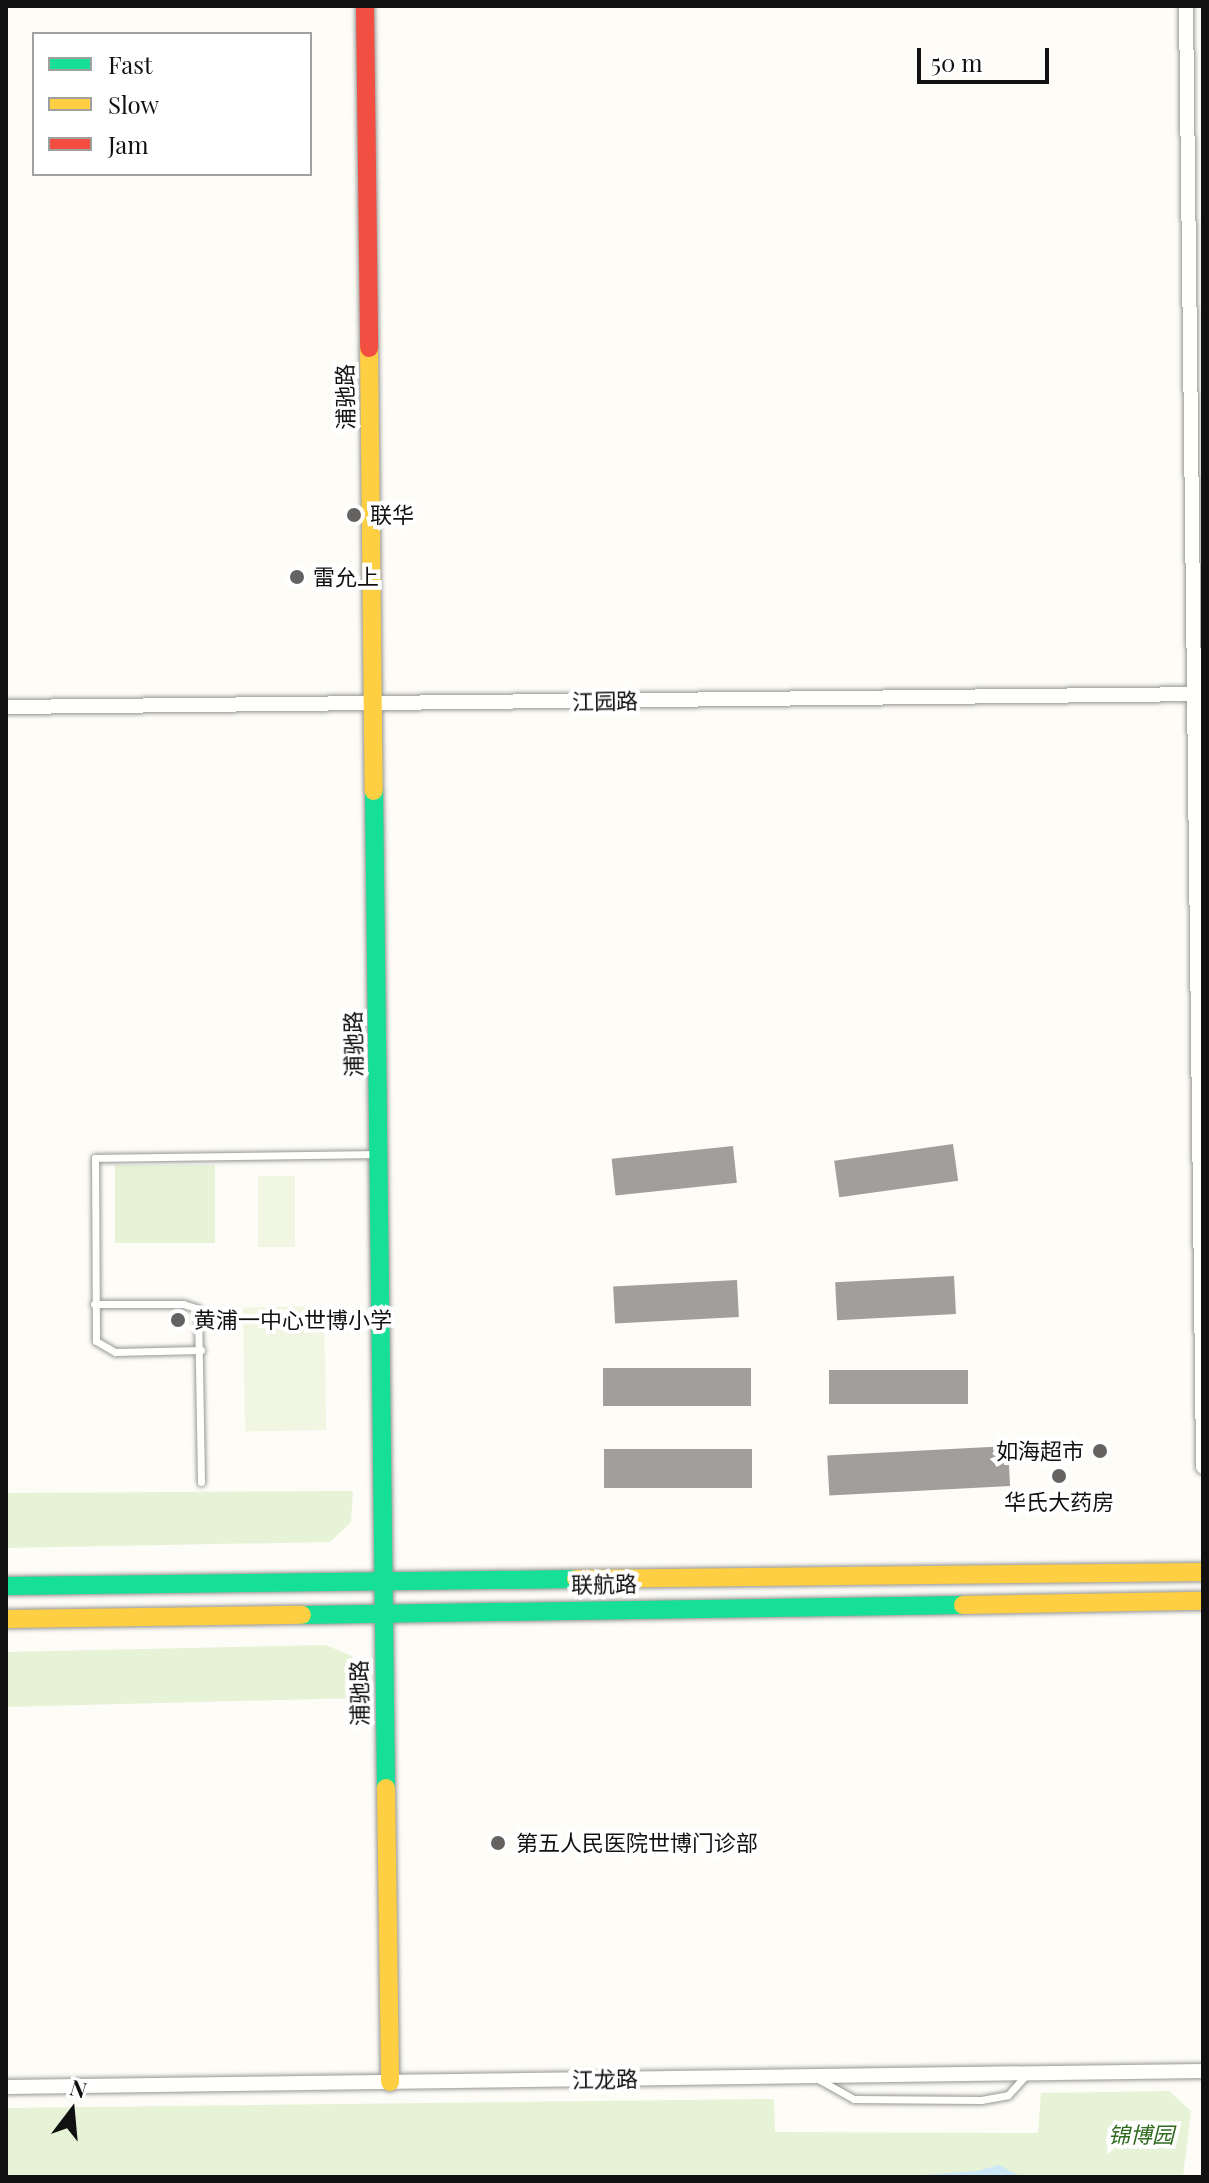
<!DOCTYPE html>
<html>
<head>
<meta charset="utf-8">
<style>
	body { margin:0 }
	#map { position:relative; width:1209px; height:2183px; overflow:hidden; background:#fdfcf7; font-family:"Playfair Display","Noto Sans SC",serif }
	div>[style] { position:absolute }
	.green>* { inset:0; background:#e7f3d7; transform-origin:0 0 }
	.pitch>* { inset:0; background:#f0f6e1; transform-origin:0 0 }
	.water>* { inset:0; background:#cde8f7 }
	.building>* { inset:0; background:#a19f9c; transform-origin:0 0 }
	.roads { filter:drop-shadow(0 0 2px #979795) drop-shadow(0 0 2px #979795) }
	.lane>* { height:7px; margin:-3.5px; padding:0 3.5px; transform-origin:3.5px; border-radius:3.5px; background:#fffffe }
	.street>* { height:14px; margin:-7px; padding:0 7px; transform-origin:7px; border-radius:7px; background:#fffffe }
	.fast>* { height:18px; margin:-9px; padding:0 9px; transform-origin:9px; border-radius:9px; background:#16e098 }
	.slow>* { height:18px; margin:-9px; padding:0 9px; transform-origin:9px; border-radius:9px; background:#ffcf43 }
	.jam>* { height:18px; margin:-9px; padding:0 9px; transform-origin:9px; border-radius:9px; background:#f24e42 }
	.dots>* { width:22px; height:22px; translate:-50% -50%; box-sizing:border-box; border:4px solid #fff; border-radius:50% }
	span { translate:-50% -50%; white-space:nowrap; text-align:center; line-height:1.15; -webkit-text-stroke:8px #fff; paint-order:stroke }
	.street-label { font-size:22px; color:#111 }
	.poi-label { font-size:22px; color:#111 }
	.left { translate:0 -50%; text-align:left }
	.right { translate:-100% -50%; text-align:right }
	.park-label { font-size:22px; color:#2f6b1f; font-style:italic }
	.frame { position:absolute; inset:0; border:8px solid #111; pointer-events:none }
	.legend { position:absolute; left:32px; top:32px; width:280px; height:144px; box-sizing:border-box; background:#fff; border:2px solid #a0a0a0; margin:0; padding:10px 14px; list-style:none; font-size:24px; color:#111 }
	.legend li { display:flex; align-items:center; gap:16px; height:40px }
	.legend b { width:40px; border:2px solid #a0a0a0 }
	.north { position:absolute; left:32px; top:2071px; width:80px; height:80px; -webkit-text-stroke:6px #fff; paint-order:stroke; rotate:16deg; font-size:22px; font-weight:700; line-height:32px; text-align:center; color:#111 }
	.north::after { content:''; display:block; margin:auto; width:28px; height:36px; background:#111; clip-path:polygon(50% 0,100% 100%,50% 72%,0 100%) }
	.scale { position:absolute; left:917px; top:48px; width:132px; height:36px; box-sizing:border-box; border:4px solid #111; border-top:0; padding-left:10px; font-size:24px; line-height:28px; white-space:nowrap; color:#111; -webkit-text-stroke:6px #fff; paint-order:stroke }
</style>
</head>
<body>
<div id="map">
	<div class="green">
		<div style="left:215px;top:1165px;width:78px;height:100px;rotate:90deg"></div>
		<div style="clip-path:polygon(353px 1491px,351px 1522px,330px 1542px,6px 1548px,6px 1493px)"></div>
		<div style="clip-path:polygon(326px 1645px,352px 1656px,358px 1698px,6px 1707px,6px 1652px)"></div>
		<div style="clip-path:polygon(1169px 2091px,1191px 2111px,1183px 2177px,6px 2177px,6px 2108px,774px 2099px,775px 2132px,1038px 2133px,1041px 2093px)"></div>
	</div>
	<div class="pitch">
		<div style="left:258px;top:1176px;width:37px;height:71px"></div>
		<div style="left:324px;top:1306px;width:124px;height:81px;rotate:89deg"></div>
	</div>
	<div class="water">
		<div style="clip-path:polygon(999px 2165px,1022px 2177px,897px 2177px,977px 2171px)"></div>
	</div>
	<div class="building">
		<div style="left:953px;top:1144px;width:37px;height:120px;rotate:82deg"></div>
		<div style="left:733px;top:1146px;width:37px;height:122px;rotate:84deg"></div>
		<div style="left:954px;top:1276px;width:38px;height:119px;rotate:87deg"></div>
		<div style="left:737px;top:1280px;width:37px;height:124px;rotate:87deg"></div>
		<div style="left:751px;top:1368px;width:38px;height:148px;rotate:90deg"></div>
		<div style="left:829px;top:1370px;width:139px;height:34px"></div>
		<div style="left:1008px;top:1446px;width:40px;height:181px;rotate:87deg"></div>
		<div style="left:604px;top:1449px;width:148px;height:39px"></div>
	</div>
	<div class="roads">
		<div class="lane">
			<div style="left:94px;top:1304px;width:89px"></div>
			<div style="left:183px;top:1304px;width:16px;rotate:18deg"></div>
			<div style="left:198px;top:1309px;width:173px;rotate:89deg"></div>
			<div style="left:201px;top:1350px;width:86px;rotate:178.7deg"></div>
			<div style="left:115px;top:1352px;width:22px;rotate:-150deg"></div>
			<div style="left:96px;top:1341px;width:183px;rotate:-90.3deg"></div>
			<div style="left:95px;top:1158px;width:281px;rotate:-0.8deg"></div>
			<div style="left:818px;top:2079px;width:41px;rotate:29.1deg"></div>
			<div style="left:854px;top:2099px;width:127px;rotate:0.5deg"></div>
			<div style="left:981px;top:2100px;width:27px;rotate:-10deg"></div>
			<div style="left:1008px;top:2095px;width:27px;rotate:-48deg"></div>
		</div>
		<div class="street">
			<div style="left:1186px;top:6px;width:1461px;rotate:89.33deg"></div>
			<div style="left:6px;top:707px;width:1196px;rotate:-0.62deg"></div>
			<div style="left:6px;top:2087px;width:1197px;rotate:-0.77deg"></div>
		</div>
		<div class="fast">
			<div style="left:374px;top:791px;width:997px;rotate:89.31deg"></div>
			<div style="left:6px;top:1586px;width:570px;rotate:-0.7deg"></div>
			<div style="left:302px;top:1615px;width:661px;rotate:-0.87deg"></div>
		</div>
		<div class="slow">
			<div style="left:369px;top:348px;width:443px;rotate:89.4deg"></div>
			<div style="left:576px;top:1579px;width:627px;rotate:-0.64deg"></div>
			<div style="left:963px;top:1605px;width:240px;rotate:-1deg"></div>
			<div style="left:6px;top:1619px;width:296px;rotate:-0.8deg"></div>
			<div style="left:386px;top:1788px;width:294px;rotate:89.2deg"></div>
		</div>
		<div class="jam">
			<div style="left:365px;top:6px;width:342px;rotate:89.3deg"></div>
		</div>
	</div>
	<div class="dots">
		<div style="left:354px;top:515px;background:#646362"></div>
		<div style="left:297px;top:577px;background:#646362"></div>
		<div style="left:178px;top:1320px;background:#646362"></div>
		<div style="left:1100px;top:1451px;background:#646362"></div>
		<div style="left:1059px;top:1476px;background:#646362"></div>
		<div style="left:498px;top:1843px;background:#646362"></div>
	</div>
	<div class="street-label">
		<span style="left:345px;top:397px;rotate:-91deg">浦驰路</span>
		<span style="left:605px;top:701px;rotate:-1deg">江园路</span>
		<span style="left:353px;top:1044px;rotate:-91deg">浦驰路</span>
		<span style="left:604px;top:1584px;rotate:-1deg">联航路</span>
		<span style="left:359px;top:1693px;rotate:-91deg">浦驰路</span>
		<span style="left:605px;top:2079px;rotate:-1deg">江龙路</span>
	</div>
	<div class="poi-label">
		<span class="left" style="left:370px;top:515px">联华</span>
		<span class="left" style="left:313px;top:577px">雷允上</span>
		<span class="left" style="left:194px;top:1320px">黄浦一中心世博小学</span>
		<span class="right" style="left:1084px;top:1451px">如海超市</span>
		<span style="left:1059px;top:1502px">华氏大药房</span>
		<span class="left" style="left:516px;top:1843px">第五人民医院世博门诊部</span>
	</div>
	<div class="park-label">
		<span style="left:1141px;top:2135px">锦博园</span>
	</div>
	<div class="frame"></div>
	<ul class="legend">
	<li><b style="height:10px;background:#16e098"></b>Fast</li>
	<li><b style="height:10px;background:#ffcf43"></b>Slow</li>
	<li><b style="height:10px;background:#f24e42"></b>Jam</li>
	</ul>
	<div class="north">N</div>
	<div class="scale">50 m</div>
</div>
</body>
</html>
